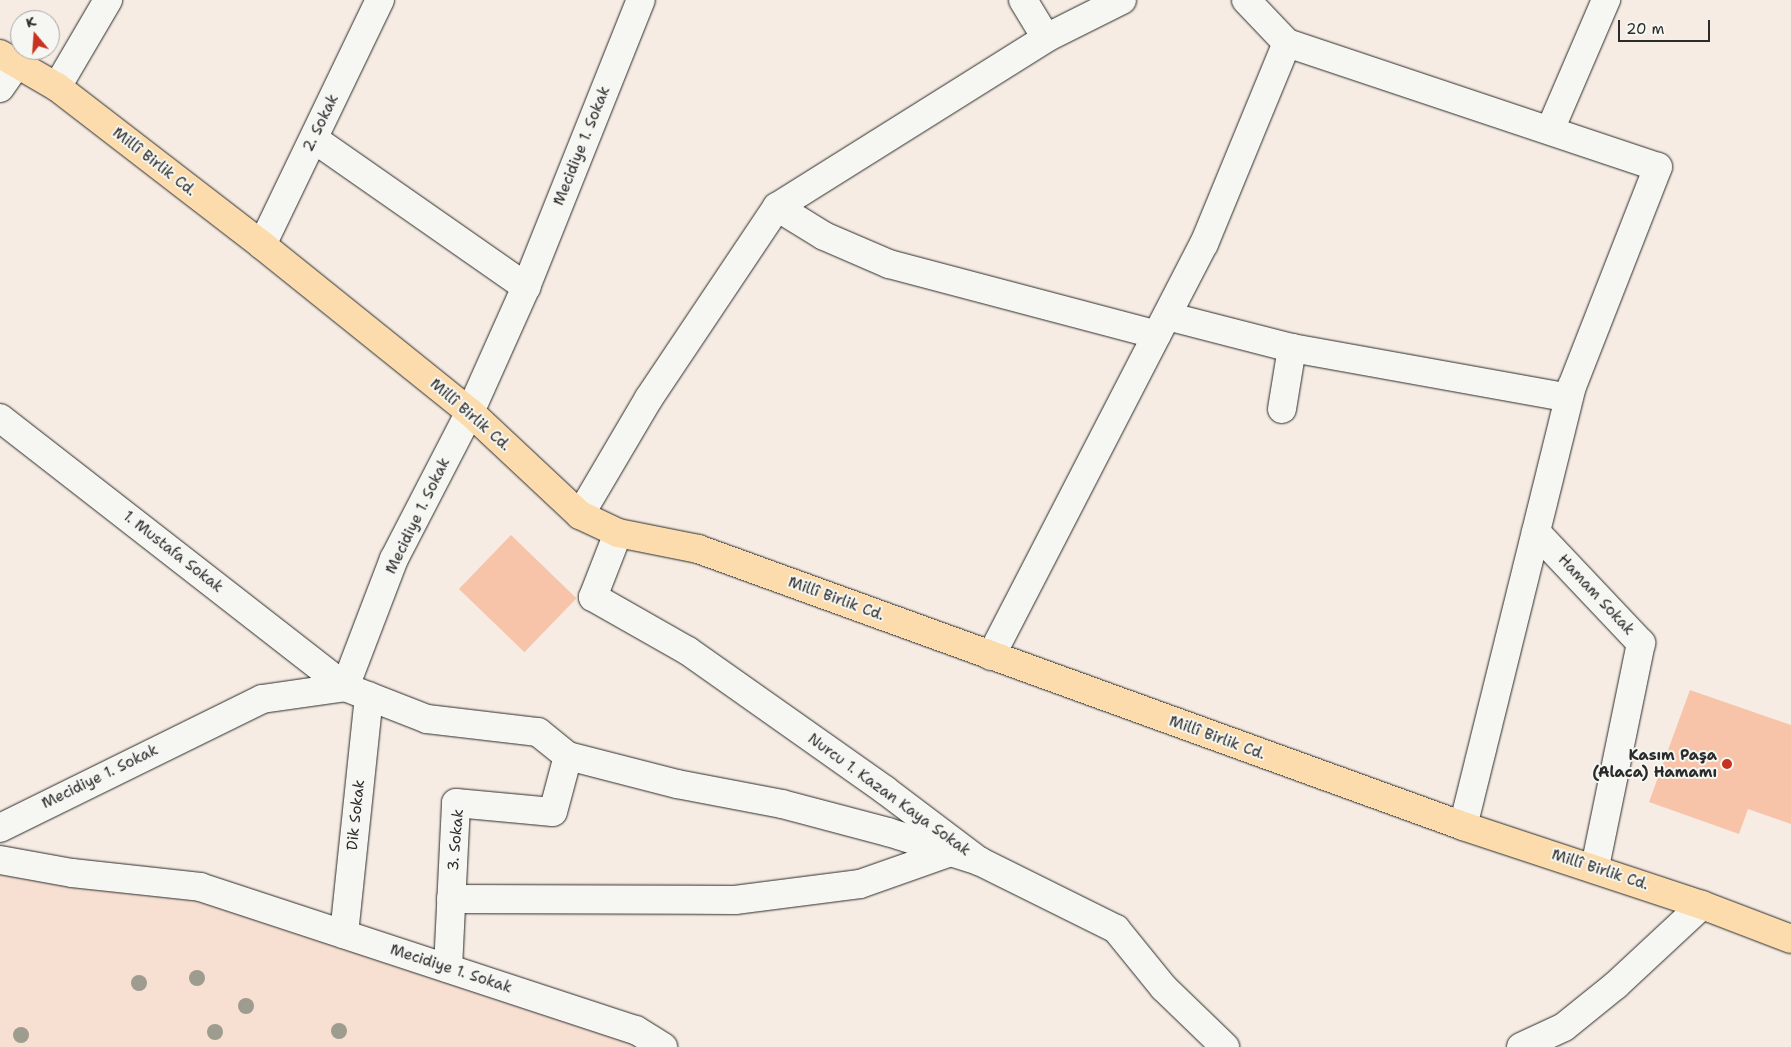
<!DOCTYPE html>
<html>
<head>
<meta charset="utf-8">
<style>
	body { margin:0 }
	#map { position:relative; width:1791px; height:1047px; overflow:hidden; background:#f6ece3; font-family:"Shantell Sans",sans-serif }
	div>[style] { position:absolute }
	.built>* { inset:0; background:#f7e0d2 }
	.building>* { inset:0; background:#f8c4a9; transform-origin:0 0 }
	.roads { filter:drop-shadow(0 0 1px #2b2b2b) drop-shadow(0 0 1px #2b2b2b) }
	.minor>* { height:28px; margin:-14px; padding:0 14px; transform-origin:14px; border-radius:14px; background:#f6f6f2 }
	.major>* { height:28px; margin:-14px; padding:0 14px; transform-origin:14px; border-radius:14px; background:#fcdcac }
	.trees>* { width:16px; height:16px; margin:-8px; border-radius:50%; background:#9d9c8e }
	.dots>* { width:14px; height:14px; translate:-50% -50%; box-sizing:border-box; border:2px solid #f6f6f2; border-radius:50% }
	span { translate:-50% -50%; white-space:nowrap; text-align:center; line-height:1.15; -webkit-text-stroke:4px #f6f6f2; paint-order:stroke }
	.street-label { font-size:15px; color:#2b2b2b }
	.poi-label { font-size:15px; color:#2b2b2b; font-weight:700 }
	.right { translate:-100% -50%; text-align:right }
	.north { position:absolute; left:10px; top:10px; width:50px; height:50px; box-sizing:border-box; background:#f6f6f2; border:1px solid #a5a5a2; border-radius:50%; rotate:342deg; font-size:14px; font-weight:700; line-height:20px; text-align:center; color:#2b2b2b }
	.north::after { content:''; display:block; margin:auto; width:18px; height:22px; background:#c8321e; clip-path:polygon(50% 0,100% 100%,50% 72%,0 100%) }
	.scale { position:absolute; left:1618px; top:20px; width:92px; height:22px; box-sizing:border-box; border:2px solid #2b2b2b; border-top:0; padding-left:6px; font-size:15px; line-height:18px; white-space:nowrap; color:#2b2b2b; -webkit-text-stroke:4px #f6f6f2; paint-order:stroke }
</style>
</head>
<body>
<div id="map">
	<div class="built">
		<div style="clip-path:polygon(0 860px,200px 887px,651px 1047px,0 1047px)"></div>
	</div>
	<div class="building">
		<div style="left:511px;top:535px;width:91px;height:75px;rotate:44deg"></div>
		<div style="clip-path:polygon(1690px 690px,1791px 725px,1791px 824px,1748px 809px,1739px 834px,1649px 802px)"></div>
	</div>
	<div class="roads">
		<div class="minor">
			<div style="left:1023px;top:0;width:44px;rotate:58.8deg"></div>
			<div style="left:1246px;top:0;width:59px;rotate:46.4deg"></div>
			<div style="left:1287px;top:43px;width:391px;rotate:18.5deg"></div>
			<div style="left:1658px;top:167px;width:235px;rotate:111.4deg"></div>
			<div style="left:1572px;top:386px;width:453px;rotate:103.9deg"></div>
			<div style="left:57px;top:87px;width:101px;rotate:-59.6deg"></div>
			<div style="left:0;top:88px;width:28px;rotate:-55deg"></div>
			<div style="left:1550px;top:130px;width:142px;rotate:-66.7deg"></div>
			<div style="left:314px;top:139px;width:259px;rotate:34.9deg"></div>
			<div style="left:777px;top:207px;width:55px;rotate:31.7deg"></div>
			<div style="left:824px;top:236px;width:71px;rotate:23.3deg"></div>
			<div style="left:889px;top:264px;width:277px;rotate:14.8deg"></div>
			<div style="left:262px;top:245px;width:272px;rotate:-64.3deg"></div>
			<div style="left:1167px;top:316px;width:129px;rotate:14.4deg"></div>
			<div style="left:1292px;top:348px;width:281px;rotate:10.2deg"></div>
			<div style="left:1282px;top:409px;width:62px;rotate:-80.7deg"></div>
			<div style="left:0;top:418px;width:437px;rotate:37.9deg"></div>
			<div style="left:345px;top:687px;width:88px;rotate:21.3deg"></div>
			<div style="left:427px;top:719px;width:112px;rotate:6.7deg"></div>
			<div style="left:538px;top:732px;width:38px;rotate:39deg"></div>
			<div style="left:568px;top:756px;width:113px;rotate:14.4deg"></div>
			<div style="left:677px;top:784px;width:107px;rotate:10.8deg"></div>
			<div style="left:782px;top:804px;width:110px;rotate:14.8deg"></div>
			<div style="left:888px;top:832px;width:96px;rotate:17.7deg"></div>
			<div style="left:580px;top:515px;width:136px;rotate:-59.5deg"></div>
			<div style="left:649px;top:398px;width:230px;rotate:-56.2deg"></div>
			<div style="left:777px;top:207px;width:318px;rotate:-32.1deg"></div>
			<div style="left:1046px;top:38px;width:85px;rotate:-26.6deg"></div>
			<div style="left:1536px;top:532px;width:153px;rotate:46.6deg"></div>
			<div style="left:1641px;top:643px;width:230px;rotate:101.6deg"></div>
			<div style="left:618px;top:533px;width:69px;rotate:111.3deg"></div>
			<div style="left:593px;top:597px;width:109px;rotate:29.6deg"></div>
			<div style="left:688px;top:651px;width:241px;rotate:35.2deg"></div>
			<div style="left:885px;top:790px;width:118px;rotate:37.1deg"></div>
			<div style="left:979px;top:861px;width:153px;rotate:26.4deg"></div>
			<div style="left:1116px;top:929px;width:76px;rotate:50.9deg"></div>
			<div style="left:1164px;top:988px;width:85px;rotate:44deg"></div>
			<div style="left:991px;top:656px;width:464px;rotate:-62.7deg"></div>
			<div style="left:1204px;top:244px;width:217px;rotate:-67.6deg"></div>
			<div style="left:0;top:828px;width:292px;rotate:-26.2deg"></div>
			<div style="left:262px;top:699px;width:84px;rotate:-8.2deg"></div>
			<div style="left:345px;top:687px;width:137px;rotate:-69.1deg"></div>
			<div style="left:394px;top:559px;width:165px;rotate:-62.7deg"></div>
			<div style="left:470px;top:412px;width:137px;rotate:-65.9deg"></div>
			<div style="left:526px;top:287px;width:309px;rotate:-68.2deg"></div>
			<div style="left:0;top:860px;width:73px;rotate:10.2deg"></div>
			<div style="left:72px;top:873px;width:129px;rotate:6.2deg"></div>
			<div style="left:200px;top:887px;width:459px;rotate:18.2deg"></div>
			<div style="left:636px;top:1030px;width:32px;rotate:32deg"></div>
			<div style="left:451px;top:899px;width:284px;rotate:0.2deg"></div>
			<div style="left:735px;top:900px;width:126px;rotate:-7.3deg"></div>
			<div style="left:860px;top:884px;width:96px;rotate:-19.4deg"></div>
			<div style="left:344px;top:934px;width:239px;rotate:-84deg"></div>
			<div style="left:448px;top:968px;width:165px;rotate:-87.2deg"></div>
			<div style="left:456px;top:803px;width:97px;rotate:5.3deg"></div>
			<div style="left:553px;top:812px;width:58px;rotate:-75deg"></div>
			<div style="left:1521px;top:1047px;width:47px;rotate:-24.9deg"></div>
			<div style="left:1564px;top:1027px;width:67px;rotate:-38.9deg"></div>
			<div style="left:1616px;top:985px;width:117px;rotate:-42.9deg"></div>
		</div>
		<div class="major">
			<div style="left:0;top:54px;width:66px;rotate:30.1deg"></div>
			<div style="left:57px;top:87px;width:259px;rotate:37.6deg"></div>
			<div style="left:262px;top:245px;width:267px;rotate:38.8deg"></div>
			<div style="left:470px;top:412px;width:151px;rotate:43.1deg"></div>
			<div style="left:580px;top:515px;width:42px;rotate:25.3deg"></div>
			<div style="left:618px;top:533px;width:82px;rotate:11.3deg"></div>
			<div style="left:698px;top:549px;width:814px;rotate:19.9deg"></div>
			<div style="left:1463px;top:826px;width:252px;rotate:18.3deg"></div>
			<div style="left:1702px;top:905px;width:95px;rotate:20.9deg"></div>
		</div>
	</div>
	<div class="trees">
		<div style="left:197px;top:978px"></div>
		<div style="left:139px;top:983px"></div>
		<div style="left:246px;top:1006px"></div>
		<div style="left:339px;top:1031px"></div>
		<div style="left:215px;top:1032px"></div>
		<div style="left:21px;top:1035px"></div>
	</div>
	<div class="dots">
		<div style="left:1727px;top:764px;background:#c8321e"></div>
	</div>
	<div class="street-label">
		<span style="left:321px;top:123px;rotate:-64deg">2. Sokak</span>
		<span style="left:582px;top:146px;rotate:-68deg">Mecidiye 1. Sokak</span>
		<span style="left:154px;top:162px;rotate:38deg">Millî Birlik Cd.</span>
		<span style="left:470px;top:415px;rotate:41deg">Millî Birlik Cd.</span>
		<span style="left:418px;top:516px;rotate:-64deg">Mecidiye 1. Sokak</span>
		<span style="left:173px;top:552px;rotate:38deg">1. Mustafa Sokak</span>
		<span style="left:1596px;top:595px;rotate:47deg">Hamam Sokak</span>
		<span style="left:836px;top:599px;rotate:20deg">Millî Birlik Cd.</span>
		<span style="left:1217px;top:738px;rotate:20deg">Millî Birlik Cd.</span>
		<span style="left:100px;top:777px;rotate:-26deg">Mecidiye 1. Sokak</span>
		<span style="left:889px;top:795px;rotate:36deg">Nurcu 1. Kazan Kaya Sokak</span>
		<span style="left:356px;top:815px;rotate:-84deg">Dik Sokak</span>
		<span style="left:456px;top:840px;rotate:-85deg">3. Sokak</span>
		<span style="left:1600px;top:870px;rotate:18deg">Millî Birlik Cd.</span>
		<span style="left:451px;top:969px;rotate:18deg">Mecidiye 1. Sokak</span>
	</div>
	<div class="poi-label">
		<span class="right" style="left:1717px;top:764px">Kasım Paşa<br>(Alaca) Hamamı</span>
	</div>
	<div class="north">K</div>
	<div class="scale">20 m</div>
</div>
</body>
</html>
